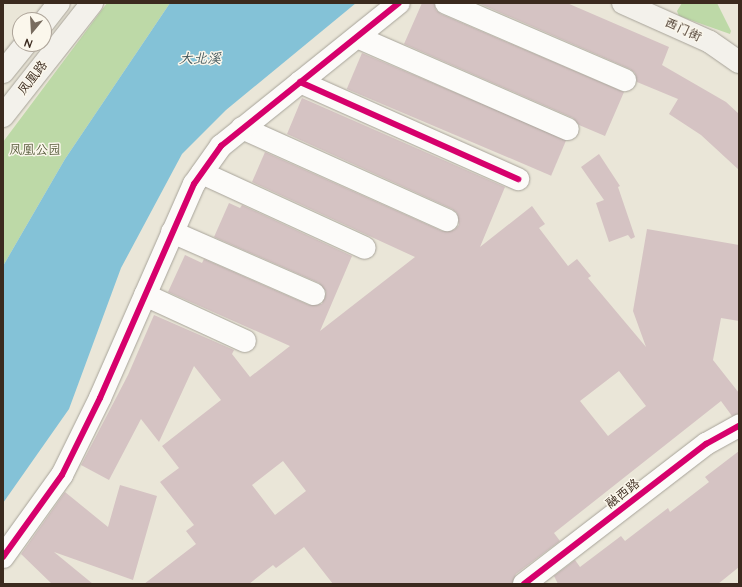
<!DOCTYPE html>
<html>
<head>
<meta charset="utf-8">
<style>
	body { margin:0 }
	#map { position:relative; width:742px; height:587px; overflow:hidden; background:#eae6d8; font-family:"Architects Daughter","LXGW WenKai TC",sans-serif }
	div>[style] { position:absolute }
	.green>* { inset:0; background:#bdd9a7 }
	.water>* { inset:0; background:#84c2d7 }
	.building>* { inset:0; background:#d5c3c3; transform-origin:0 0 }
	.roads { filter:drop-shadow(0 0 1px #a7a399) drop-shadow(0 0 1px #a7a399) }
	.street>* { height:22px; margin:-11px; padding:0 11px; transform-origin:11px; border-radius:11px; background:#fcfbf9 }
	.secondary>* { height:22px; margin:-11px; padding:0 11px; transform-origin:11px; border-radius:11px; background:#f3f1eb }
	.cycleway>* { height:6px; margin:-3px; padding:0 3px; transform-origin:3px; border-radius:3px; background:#d6006c }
	span { translate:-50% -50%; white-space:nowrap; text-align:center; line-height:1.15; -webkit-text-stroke:3px #fbf7ec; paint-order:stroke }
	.street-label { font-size:13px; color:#3b2a1e }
	.park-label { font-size:13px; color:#575b3b }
	.water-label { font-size:14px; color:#465a5e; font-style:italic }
	.frame { position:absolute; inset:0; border:4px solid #3b2a1e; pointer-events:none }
	.north { position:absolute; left:12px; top:12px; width:40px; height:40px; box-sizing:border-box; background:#fbf7ec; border:1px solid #aea59a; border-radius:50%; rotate:198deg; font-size:11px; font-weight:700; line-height:16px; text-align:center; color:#3b2a1e }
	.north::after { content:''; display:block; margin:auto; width:14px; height:18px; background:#786c5f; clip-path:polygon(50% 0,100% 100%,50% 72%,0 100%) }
</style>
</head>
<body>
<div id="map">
	<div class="green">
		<div style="clip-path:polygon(107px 3px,170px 3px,65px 159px,3px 266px,3px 142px)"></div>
		<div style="clip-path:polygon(682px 3px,717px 3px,731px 31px,730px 34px,679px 16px,677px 11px)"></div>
	</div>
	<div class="water">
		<div style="clip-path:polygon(170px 3px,356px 3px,226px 110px,182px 154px,121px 268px,69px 409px,3px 503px,3px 266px,65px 159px)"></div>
	</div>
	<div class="building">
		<div style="clip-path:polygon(422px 3px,434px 3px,436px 10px,441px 14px,624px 92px,605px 136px,579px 125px,573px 118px,404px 44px)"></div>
		<div style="clip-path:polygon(478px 3px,567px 3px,669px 47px,662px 65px,726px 102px,739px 114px,739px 170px,701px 135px,669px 114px,678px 99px,637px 82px,635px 73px,630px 69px)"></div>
		<div style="left:362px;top:53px;width:222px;height:39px;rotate:23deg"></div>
		<div style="clip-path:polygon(evenodd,302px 98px,505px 187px,480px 247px,532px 206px,545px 224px,539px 228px,568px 266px,577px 259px,591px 276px,588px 278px,646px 347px,633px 311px,647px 229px,739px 245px,739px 321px,721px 318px,713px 360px,739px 393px,739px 414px,732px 416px,721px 401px,554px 533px,560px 541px,516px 574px,512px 584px,333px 584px,304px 547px,276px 568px,273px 565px,249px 584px,144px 584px,196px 544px,186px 531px,194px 525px,160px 482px,179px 468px,162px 446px,221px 400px,194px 366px,159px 442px,141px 419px,109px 480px,81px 465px,128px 375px,154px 315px,234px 350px,232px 354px,250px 377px,290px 346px,168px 292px,185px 255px,202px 263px,204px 259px,309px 305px,322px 304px,326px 292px,319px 283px,214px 237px,229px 203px,240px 208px,242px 205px,352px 256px,320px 331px,415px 257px,252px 182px,265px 152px,442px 231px,454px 230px,459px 225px,457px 213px,452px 209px,287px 134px,302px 98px,619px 371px,646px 406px,608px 436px,580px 401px,619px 371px,302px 98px,283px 461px,306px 491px,275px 515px,252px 485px,283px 461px)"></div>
		<div style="clip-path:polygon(599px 154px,620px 186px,618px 187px,635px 237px,631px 239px,628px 235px,609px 242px,596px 203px,604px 200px,581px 167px)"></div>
		<div style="clip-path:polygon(739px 451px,739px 567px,718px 584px,558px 584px,554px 576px,575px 560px,580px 567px,621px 536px,625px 541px,668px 508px,670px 512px,709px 482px,705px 477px)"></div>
		<div style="clip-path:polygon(120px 485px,157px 496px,133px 580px,54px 552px,93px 584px,52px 584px,21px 554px,65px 492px,108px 527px)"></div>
	</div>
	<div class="roads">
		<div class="street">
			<div style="left:446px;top:3px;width:195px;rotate:23.3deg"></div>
			<div style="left:357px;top:37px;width:230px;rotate:23.6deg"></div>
			<div style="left:300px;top:82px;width:239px;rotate:24deg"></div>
			<div style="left:242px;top:128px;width:225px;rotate:24.2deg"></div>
			<div style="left:202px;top:173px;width:179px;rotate:24.7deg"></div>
			<div style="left:172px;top:232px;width:155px;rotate:23.6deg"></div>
			<div style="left:145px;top:295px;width:110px;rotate:24.7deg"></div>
			<div style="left:3px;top:557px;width:101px;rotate:-54.3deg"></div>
			<div style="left:62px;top:475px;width:86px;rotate:-63.7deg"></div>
			<div style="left:100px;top:398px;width:234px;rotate:-66.3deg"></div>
			<div style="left:194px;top:184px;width:47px;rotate:-54.6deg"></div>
			<div style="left:221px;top:146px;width:228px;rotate:-38.8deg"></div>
			<div style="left:524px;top:584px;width:230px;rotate:-37.6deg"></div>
			<div style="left:706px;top:444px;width:38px;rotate:-29deg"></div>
		</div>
		<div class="secondary">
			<div style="left:623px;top:3px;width:95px;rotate:24.1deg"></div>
			<div style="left:710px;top:42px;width:35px;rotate:35deg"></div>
			<div style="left:44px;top:22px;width:24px;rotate:-52deg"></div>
			<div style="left:3px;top:72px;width:36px;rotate:-51deg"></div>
			<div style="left:3px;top:116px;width:144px;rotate:-51.8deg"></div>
		</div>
	</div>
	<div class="cycleway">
		<div style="left:300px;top:82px;width:239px;rotate:24deg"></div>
		<div style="left:3px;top:557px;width:101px;rotate:-54.3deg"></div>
		<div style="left:62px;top:475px;width:86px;rotate:-63.7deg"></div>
		<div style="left:100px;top:398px;width:234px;rotate:-66.3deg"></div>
		<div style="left:194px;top:184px;width:47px;rotate:-54.6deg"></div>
		<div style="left:221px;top:146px;width:228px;rotate:-38.8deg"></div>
		<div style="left:524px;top:584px;width:230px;rotate:-37.6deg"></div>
		<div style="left:706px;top:444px;width:38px;rotate:-29deg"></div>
	</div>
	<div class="street-label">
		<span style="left:683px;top:30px;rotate:25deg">西门街</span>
		<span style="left:33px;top:78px;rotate:-52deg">凤凰路</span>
		<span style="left:623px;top:494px;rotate:-38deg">融西路</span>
	</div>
	<div class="park-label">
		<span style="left:35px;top:150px">凤凰公园</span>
	</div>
	<div class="water-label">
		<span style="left:200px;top:59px">大北溪</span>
	</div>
	<div class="frame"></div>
	<div class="north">N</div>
</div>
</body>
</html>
